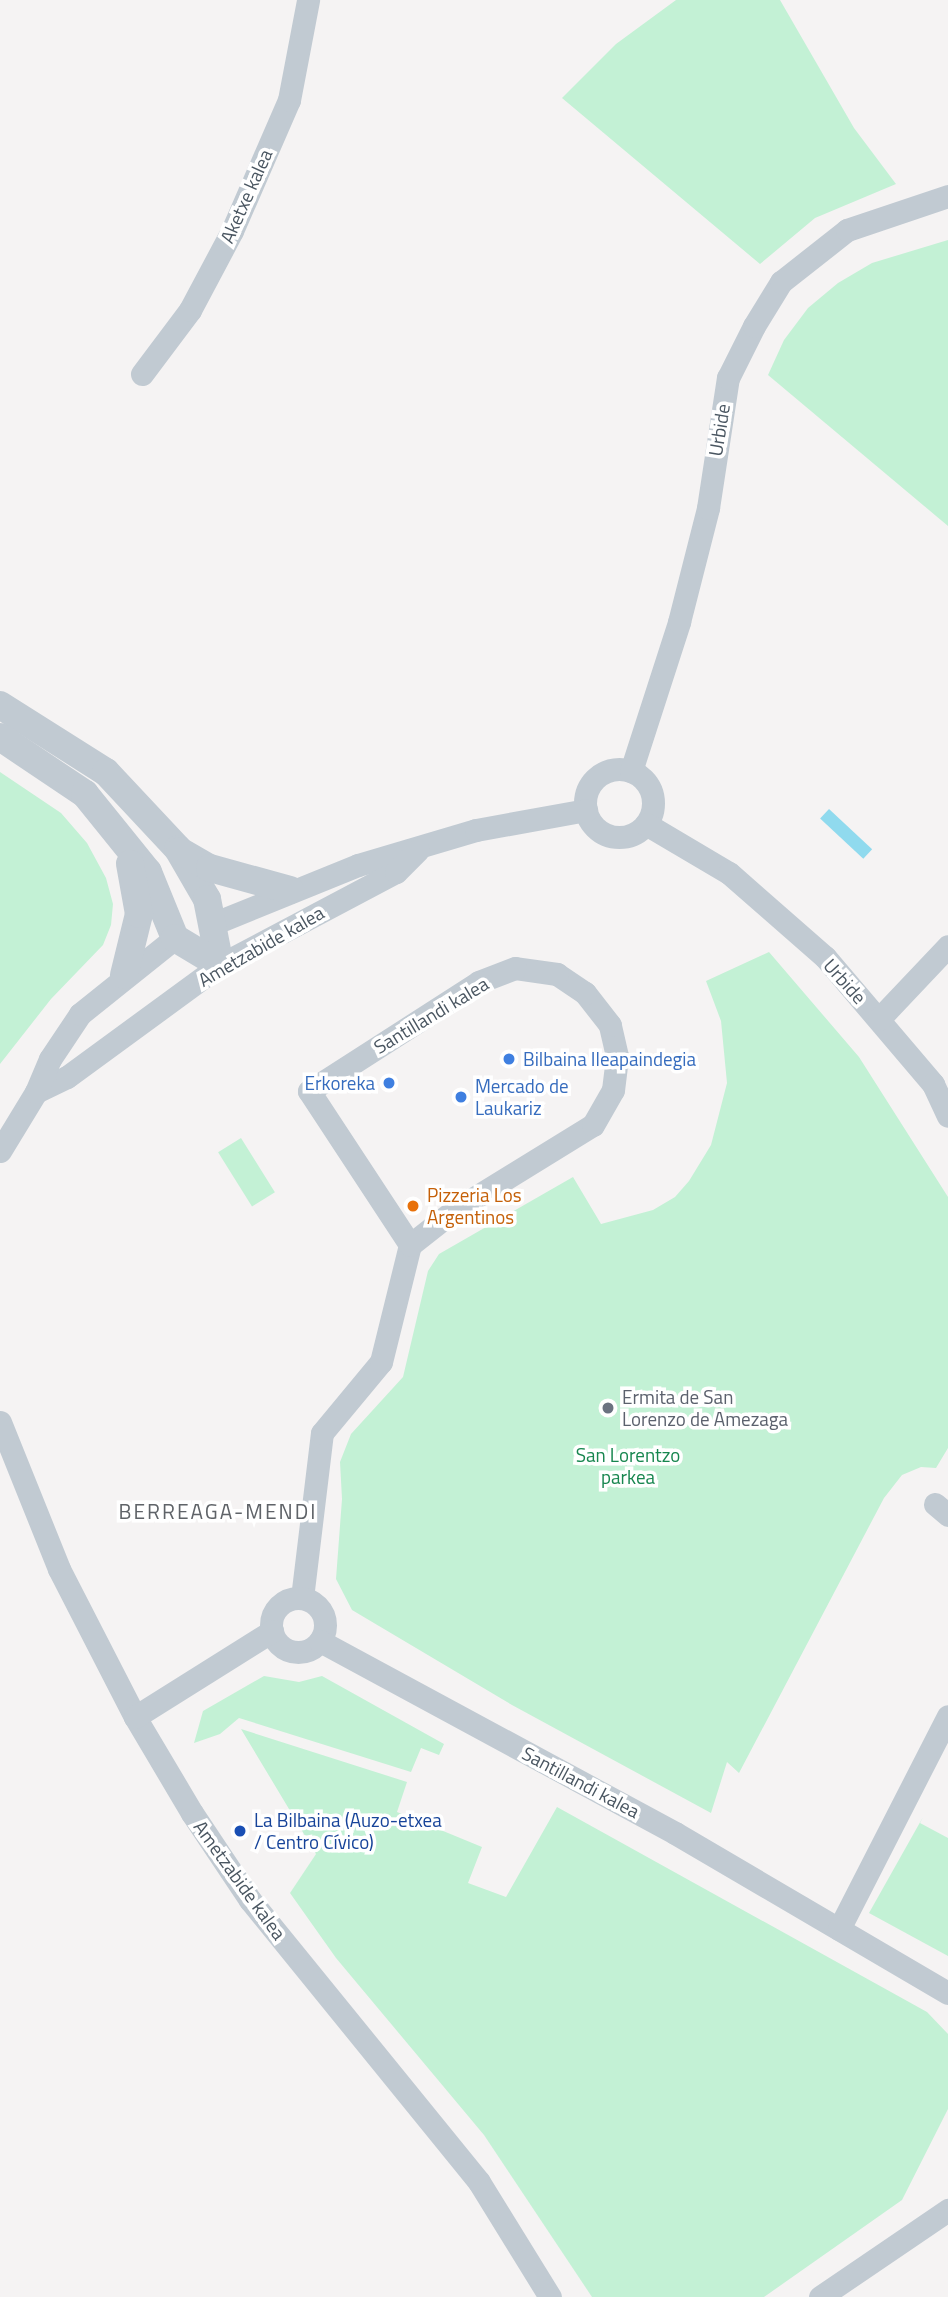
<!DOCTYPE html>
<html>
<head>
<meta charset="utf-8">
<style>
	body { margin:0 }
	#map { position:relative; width:948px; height:2297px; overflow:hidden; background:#f5f3f3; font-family:"Titillium Web",sans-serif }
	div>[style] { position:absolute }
	.green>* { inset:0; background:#c3f1d5; transform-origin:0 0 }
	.water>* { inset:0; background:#90daee; transform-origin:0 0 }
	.minor>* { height:23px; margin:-11.5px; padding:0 11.5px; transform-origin:11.5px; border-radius:11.5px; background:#c1cad2 }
	.minor>.ring { margin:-11.5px; padding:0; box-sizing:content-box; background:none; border:23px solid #c1cad2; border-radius:50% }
	.tertiary>* { height:28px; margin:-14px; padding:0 14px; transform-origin:14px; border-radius:14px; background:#c1cad2 }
	.dots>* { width:19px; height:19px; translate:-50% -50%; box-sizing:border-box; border:4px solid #fff; border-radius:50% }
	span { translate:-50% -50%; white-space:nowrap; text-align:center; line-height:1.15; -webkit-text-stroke:7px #fff; paint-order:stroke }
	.street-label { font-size:19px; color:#4a5661 }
	.shop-label { font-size:19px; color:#366cbe }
	.left { translate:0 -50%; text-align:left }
	.right { translate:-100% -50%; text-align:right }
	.food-label { font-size:19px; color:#c56008 }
	.worship-label { font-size:19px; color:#5b616d }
	.park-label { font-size:19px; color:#17864f }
	.transit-label { font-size:19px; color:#164399 }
	.neighbourhood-label { font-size:21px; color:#5f6368; letter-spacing:2px }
</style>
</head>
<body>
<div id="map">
	<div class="green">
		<div style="clip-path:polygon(676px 0,780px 0,854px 128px,896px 184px,815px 218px,760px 264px,562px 98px,616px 44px)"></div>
		<div style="clip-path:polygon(948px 240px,948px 526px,768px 375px,784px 340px,808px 308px,838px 283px,872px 263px)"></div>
		<div style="clip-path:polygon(0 772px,61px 813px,87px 843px,106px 878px,113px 904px,111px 925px,103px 945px,51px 999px,0 1064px)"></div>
		<div style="clip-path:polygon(769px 952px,859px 1057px,948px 1197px,948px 1448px,936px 1468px,921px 1467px,902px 1475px,884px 1498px,739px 1773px,727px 1762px,711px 1813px,512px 1705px,352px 1610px,336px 1579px,342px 1499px,340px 1462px,351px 1434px,403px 1377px,428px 1271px,439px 1254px,573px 1177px,601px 1224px,653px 1210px,675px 1197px,689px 1181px,711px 1145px,727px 1083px,721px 1021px,706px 981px)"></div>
		<div style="left:241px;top:1138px;width:64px;height:27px;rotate:58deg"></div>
		<div style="clip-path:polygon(264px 1676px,299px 1682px,322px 1676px,444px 1744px,439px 1755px,421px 1748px,411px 1772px,239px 1718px,220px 1734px,194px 1743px,203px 1711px)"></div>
		<div style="clip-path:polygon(241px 1729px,407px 1782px,397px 1812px,482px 1847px,468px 1883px,506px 1897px,557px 1807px,927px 2012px,948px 2034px,948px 2109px,902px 2200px,764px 2297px,592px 2297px,484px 2135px,336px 1958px,290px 1893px,316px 1854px)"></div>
		<div style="clip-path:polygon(923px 1817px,920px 1823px,948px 1838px,948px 1956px,869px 1913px)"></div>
	</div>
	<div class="water">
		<div style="left:829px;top:809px;width:59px;height:13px;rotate:43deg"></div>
	</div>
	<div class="minor">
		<div style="left:142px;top:374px;width:80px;rotate:-53.1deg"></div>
		<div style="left:190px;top:310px;width:89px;rotate:-62deg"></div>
		<div style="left:232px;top:231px;width:143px;rotate:-66.5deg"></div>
		<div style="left:289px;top:100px;width:102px;rotate:-79.2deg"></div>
		<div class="ring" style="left:585px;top:769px;width:45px;height:45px"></div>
		<div style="left:631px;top:771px;width:157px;rotate:-72.1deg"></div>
		<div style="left:679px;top:622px;width:118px;rotate:-75.7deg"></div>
		<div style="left:708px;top:508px;width:132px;rotate:-81.3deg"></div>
		<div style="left:728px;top:378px;width:58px;rotate:-63.4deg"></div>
		<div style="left:754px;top:326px;width:52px;rotate:-58.5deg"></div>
		<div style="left:781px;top:282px;width:84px;rotate:-38.2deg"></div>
		<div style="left:847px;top:230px;width:107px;rotate:-18.6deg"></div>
		<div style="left:646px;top:824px;width:96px;rotate:30.6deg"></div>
		<div style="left:729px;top:873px;width:128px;rotate:41.2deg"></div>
		<div style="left:825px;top:957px;width:167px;rotate:49.6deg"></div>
		<div style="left:933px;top:1084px;width:35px;rotate:65deg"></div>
		<div style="left:215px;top:923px;width:154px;rotate:-22.1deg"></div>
		<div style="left:358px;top:865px;width:123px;rotate:-16.5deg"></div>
		<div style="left:476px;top:830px;width:112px;rotate:-10.3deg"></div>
		<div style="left:879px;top:1019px;width:100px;rotate:-46.6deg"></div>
		<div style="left:36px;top:1092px;width:34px;rotate:-26deg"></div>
		<div style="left:67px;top:1077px;width:190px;rotate:-36.2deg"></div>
		<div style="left:220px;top:965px;width:199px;rotate:-27.9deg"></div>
		<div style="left:396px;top:872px;width:31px;rotate:-45deg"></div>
		<div style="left:0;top:1151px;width:69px;rotate:-58.6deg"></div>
		<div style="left:36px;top:1092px;width:36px;rotate:-67deg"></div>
		<div style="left:50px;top:1059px;width:54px;rotate:-56.3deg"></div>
		<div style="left:80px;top:1014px;width:122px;rotate:-38.7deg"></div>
		<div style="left:0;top:1422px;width:158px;rotate:68.1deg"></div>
		<div style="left:59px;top:1569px;width:166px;rotate:62.8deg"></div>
		<div style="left:135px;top:1717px;width:112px;rotate:59.3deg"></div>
		<div style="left:192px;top:1813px;width:105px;rotate:56.3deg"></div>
		<div style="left:250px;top:1900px;width:363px;rotate:50.9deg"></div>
		<div style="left:479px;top:2182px;width:135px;rotate:58.3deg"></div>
		<div style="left:935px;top:1504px;width:17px;rotate:40deg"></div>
		<div style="left:302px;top:1598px;width:166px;rotate:-83.1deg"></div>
		<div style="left:322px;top:1433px;width:92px;rotate:-50.3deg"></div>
		<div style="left:381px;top:1362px;width:121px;rotate:-76.1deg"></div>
		<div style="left:410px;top:1245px;width:55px;rotate:-38.3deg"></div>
		<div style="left:453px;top:1211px;width:164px;rotate:-31.6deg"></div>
		<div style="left:593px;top:1125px;width:40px;rotate:-60.3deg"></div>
		<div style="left:613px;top:1090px;width:34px;rotate:-83deg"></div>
		<div style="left:617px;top:1056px;width:32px;rotate:-103deg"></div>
		<div style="left:610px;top:1025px;width:41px;rotate:-128deg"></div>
		<div style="left:585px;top:993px;width:34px;rotate:-146deg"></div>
		<div style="left:557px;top:974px;width:42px;rotate:-171.9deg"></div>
		<div style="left:515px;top:968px;width:39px;rotate:159deg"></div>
		<div style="left:479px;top:982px;width:202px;rotate:147.3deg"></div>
		<div style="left:309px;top:1091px;width:184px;rotate:56.7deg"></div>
		<div class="ring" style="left:271px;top:1598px;width:31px;height:31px"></div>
		<div style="left:320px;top:1641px;width:404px;rotate:28.4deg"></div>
		<div style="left:675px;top:1833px;width:316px;rotate:30.4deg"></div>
		<div style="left:135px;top:1717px;width:162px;rotate:-32.1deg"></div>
		<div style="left:839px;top:1929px;width:239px;rotate:-62.9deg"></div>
		<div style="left:820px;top:2297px;width:155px;rotate:-34.2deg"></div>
	</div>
	<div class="tertiary">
		<div style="left:0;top:705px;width:125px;rotate:32.3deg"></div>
		<div style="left:106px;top:772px;width:105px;rotate:46.9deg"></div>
		<div style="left:178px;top:849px;width:58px;rotate:59.9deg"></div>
		<div style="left:207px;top:899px;width:67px;rotate:78.9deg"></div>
		<div style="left:0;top:737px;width:102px;rotate:33.8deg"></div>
		<div style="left:85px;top:794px;width:100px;rotate:51.1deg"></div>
		<div style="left:148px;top:872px;width:71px;rotate:67.8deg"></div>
		<div style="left:175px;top:938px;width:52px;rotate:31deg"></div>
		<div style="left:180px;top:851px;width:34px;rotate:30deg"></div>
		<div style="left:210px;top:868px;width:83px;rotate:15.4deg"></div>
		<div style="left:124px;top:975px;width:63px;rotate:-76.2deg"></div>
		<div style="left:139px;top:914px;width:51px;rotate:-100.2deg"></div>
	</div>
	<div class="dots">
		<div style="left:509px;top:1059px;background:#3f7fe0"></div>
		<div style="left:389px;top:1083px;background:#3f7fe0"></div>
		<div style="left:461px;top:1097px;background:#3f7fe0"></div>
		<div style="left:413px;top:1206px;background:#e8710a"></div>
		<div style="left:608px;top:1408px;background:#6b7280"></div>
		<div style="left:240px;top:1831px;background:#1a4fb4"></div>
	</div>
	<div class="street-label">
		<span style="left:246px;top:196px;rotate:-66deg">Aketxe kalea</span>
		<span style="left:719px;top:430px;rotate:-81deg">Urbide</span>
		<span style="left:261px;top:946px;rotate:-30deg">Ametzabide kalea</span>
		<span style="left:845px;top:981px;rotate:48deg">Urbide</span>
		<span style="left:431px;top:1015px;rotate:-31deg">Santillandi kalea</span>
		<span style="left:581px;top:1782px;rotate:28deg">Santillandi kalea</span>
		<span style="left:240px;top:1880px;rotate:54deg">Ametzabide kalea</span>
	</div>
	<div class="shop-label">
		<span class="left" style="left:523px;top:1059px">Bilbaina Ileapaindegia</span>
		<span class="right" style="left:375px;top:1083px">Erkoreka</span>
		<span class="left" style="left:475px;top:1097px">Mercado de<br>Laukariz</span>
	</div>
	<div class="food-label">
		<span class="left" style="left:427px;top:1206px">Pizzeria Los<br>Argentinos</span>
	</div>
	<div class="worship-label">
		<span class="left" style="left:622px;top:1408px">Ermita de San<br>Lorenzo de Amezaga</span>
	</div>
	<div class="park-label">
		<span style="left:628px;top:1466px">San Lorentzo<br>parkea</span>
	</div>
	<div class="transit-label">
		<span class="left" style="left:254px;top:1831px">La Bilbaina (Auzo-etxea<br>/ Centro Cívico)</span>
	</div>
	<div class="neighbourhood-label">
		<span style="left:218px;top:1511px">BERREAGA-MENDI</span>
	</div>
</div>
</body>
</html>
